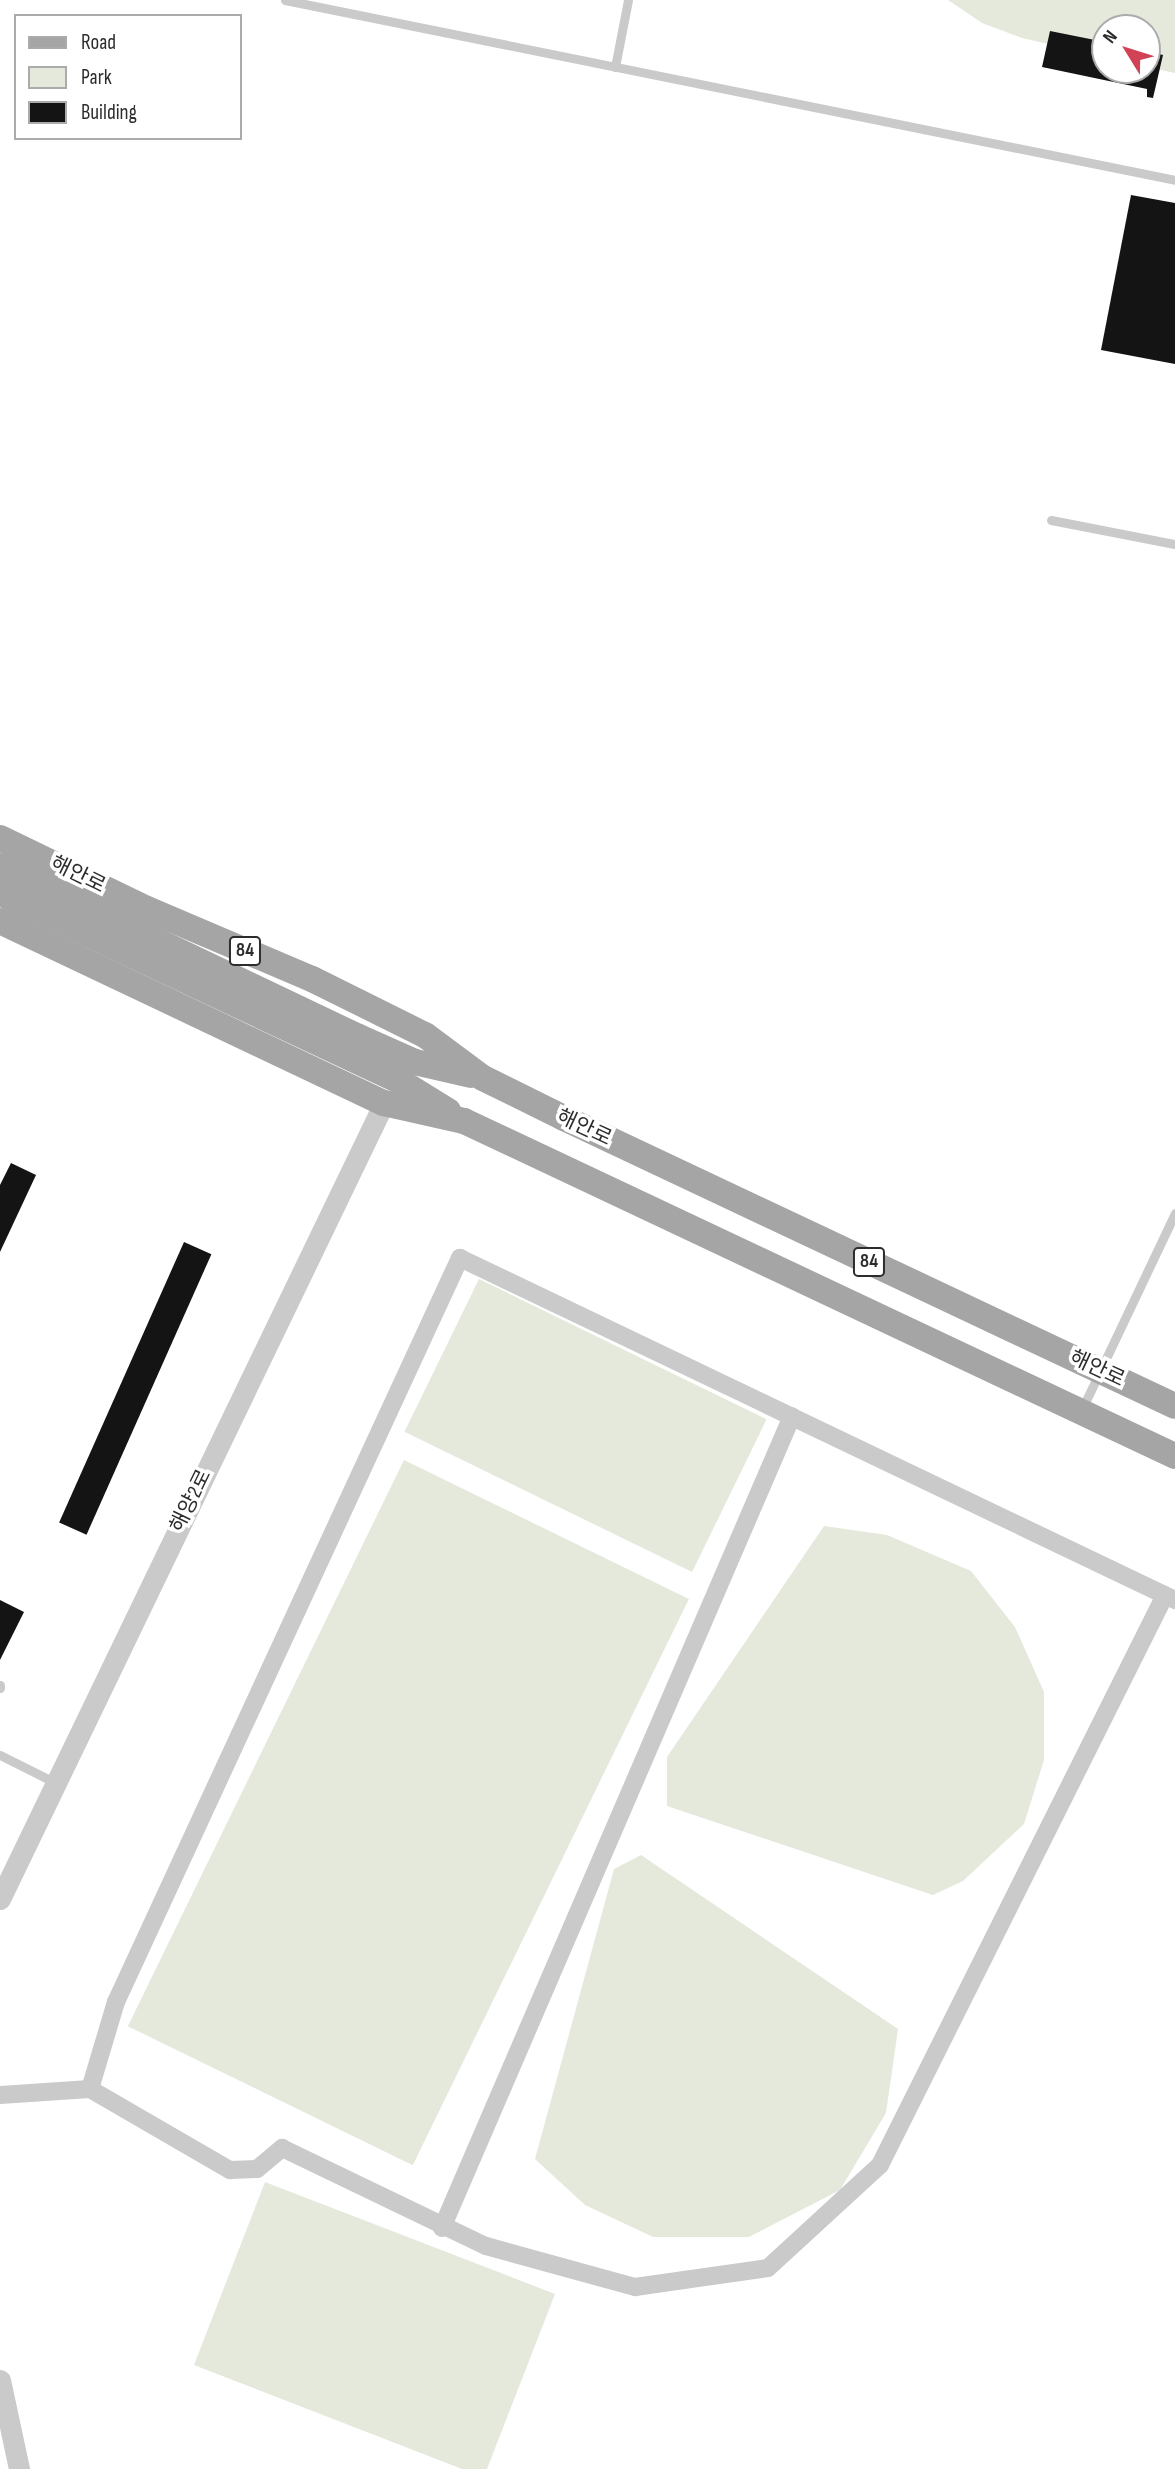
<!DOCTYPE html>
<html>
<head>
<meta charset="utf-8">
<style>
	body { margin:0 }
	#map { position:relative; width:1175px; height:2469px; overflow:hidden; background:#fff; font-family:"Sofia Sans Condensed","Noto Sans KR",sans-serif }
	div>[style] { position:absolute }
	.green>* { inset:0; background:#e4e9dc; transform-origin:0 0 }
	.building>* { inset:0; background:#141414; transform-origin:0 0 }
	.service>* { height:9px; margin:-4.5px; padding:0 4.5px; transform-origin:4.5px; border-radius:4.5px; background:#cacaca }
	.minor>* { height:18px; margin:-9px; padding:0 9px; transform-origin:9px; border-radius:9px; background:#cacaca }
	.tertiary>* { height:21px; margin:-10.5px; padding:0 10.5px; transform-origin:10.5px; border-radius:10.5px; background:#cacaca }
	.primary>* { height:26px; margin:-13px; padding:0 13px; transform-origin:13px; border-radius:13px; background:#a5a5a5 }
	span { translate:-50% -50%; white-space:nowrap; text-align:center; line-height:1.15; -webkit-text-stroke:7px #fff; paint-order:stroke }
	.shield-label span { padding:2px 5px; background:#fff; border:2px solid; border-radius:5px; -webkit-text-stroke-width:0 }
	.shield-label { font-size:19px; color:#2d2d2d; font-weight:700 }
	.street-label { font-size:21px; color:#2d2d2d }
	.legend { position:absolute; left:14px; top:14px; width:228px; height:126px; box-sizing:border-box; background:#fff; border:2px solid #ababab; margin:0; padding:9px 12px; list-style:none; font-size:21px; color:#2d2d2d }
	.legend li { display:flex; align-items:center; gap:14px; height:35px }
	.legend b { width:35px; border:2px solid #ababab }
	.north { position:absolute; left:1091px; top:14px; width:70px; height:70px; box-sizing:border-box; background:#fff; border:2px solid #ababab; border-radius:50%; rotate:308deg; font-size:19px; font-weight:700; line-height:28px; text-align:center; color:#2d2d2d }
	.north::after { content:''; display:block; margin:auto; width:24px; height:32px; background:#d14256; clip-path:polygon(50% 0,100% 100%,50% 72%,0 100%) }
</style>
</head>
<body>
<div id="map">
	<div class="green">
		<div style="clip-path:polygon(948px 0,1175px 0,1175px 73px,1147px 67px,1147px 28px,1105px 28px,1105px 57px,1022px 38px,982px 23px)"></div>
		<div style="left:479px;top:1279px;width:320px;height:170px;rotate:26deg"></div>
		<div style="left:404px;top:1460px;width:317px;height:630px;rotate:26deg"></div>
		<div style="clip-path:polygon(824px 1526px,887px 1535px,971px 1571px,1015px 1627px,1044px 1692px,1044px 1760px,1024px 1824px,963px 1881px,933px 1895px,667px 1806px,667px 1757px)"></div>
		<div style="clip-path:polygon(641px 1855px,898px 2029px,886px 2113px,840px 2190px,749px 2237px,653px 2237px,585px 2205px,535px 2159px,614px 1869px)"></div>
		<div style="clip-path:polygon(265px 2182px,555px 2294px,487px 2469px,462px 2469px,194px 2365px)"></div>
	</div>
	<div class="building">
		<div style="clip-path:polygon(1050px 31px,1105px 42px,1105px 70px,1147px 70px,1147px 51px,1163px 55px,1153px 98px,1147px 97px,1147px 89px,1042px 67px)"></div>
		<div style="clip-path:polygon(1131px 195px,1175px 203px,1175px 364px,1101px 350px)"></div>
		<div style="clip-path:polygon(11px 1163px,36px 1175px,0 1252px,0 1185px)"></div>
		<div style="left:184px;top:1242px;width:30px;height:307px;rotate:24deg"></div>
		<div style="clip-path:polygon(0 1600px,24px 1612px,0 1660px)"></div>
	</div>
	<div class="service">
		<div style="left:285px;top:0;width:908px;rotate:11.43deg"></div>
		<div style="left:615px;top:67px;width:68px;rotate:-79deg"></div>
		<div style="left:1051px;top:520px;width:126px;rotate:11deg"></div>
		<div style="left:1082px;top:1409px;width:217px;rotate:-64.6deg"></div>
		<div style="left:0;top:1685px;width:3px;rotate:90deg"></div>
		<div style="left:0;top:1755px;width:60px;rotate:26.6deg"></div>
	</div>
	<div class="minor">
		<div style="left:90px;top:2089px;width:91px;rotate:-73.4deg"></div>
		<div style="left:116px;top:2002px;width:820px;rotate:-65.19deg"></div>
		<div style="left:460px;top:1258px;width:793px;rotate:25.56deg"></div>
		<div style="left:0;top:2095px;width:90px;rotate:-3.8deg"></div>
		<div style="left:90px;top:2089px;width:162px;rotate:30.1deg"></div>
		<div style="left:230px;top:2170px;width:27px;rotate:-2deg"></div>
		<div style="left:257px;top:2169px;width:33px;rotate:-40deg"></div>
		<div style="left:282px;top:2148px;width:226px;rotate:25.7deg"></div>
		<div style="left:486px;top:2246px;width:155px;rotate:15.4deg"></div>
		<div style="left:635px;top:2287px;width:134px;rotate:-8.1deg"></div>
		<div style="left:768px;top:2268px;width:152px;rotate:-42.6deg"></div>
		<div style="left:880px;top:2165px;width:637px;rotate:-63.43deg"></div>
		<div style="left:442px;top:2228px;width:884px;rotate:-66.68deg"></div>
	</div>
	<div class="tertiary">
		<div style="left:0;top:1899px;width:884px;rotate:-64.25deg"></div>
		<div style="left:0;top:2380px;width:91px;rotate:77.9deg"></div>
	</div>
	<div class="primary">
		<div style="left:0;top:838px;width:163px;rotate:25.8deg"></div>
		<div style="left:147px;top:909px;width:179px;rotate:23deg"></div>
		<div style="left:312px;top:979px;width:126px;rotate:26.4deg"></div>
		<div style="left:425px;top:1035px;width:72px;rotate:36.6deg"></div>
		<div style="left:483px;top:1078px;width:90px;rotate:26.3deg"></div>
		<div style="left:564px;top:1118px;width:675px;rotate:25.24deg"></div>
		<div style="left:0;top:866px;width:398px;rotate:25.5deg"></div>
		<div style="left:359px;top:1037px;width:61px;rotate:24.1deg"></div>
		<div style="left:415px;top:1062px;width:57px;rotate:13.1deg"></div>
		<div style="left:0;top:893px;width:440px;rotate:25.2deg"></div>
		<div style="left:398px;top:1080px;width:59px;rotate:31.8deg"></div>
		<div style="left:0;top:921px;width:425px;rotate:25.4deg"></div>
		<div style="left:384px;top:1103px;width:82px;rotate:12.7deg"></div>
		<div style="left:464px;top:1121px;width:786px;rotate:25.23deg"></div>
	</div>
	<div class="shield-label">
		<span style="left:245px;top:951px">84</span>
		<span style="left:869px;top:1262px">84</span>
	</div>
	<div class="street-label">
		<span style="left:78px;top:875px;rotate:26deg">해안로</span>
		<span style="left:584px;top:1128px;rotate:25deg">해안로</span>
		<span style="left:1097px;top:1369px;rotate:25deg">해안로</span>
		<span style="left:191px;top:1501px;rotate:-64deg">해양2로</span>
	</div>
	<ul class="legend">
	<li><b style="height:9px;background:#a5a5a5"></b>Road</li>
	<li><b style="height:19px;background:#e4e9dc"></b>Park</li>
	<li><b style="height:19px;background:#141414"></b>Building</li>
	</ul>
	<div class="north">N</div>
</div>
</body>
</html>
